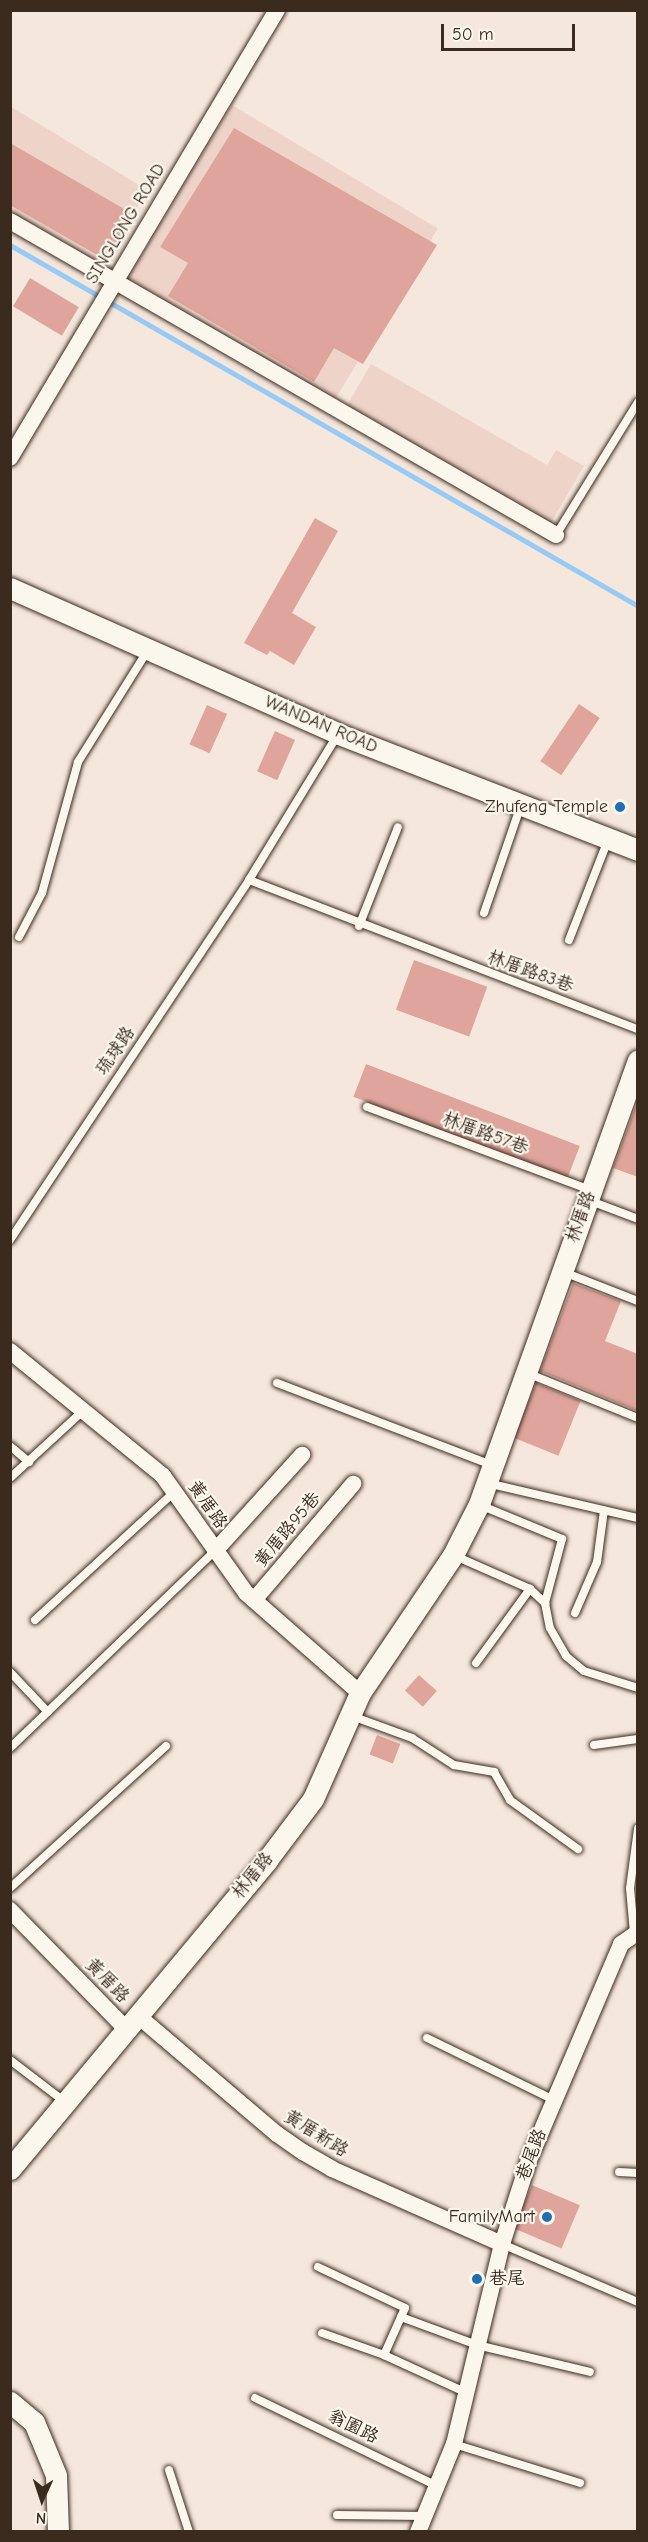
<!DOCTYPE html>
<html>
<head>
<meta charset="utf-8">
<style>
	body { margin:0 }
	#map { position:relative; width:648px; height:2542px; overflow:hidden; background:#f5e7dc; font-family:"Comic Neue","LXGW WenKai TC",sans-serif }
	div>[style] { position:absolute }
	.built>* { inset:0; background:#eed3c9; transform-origin:0 0 }
	.stream>* { height:5px; margin:-2.5px; padding:0 2.5px; transform-origin:2.5px; border-radius:2.5px; background:#97caf4 }
	.building>* { inset:0; background:#dfa59c; transform-origin:0 0 }
	.roads { filter:drop-shadow(0 0 2px #3b2a1e) drop-shadow(0 0 2px #3b2a1e) }
	.service>* { height:8px; margin:-4px; padding:0 4px; transform-origin:4px; border-radius:4px; background:#fbf7ec }
	.minor>* { height:16px; margin:-8px; padding:0 8px; transform-origin:8px; border-radius:8px; background:#fbf7ec }
	.tertiary>* { height:21px; margin:-10.5px; padding:0 10.5px; transform-origin:10.5px; border-radius:10.5px; background:#fbf7ec }
	.dots>* { width:16px; height:16px; translate:-50% -50%; box-sizing:border-box; border:3px solid #fbf7ec; border-radius:50% }
	span { translate:-50% -50%; white-space:nowrap; text-align:center; line-height:1.15; -webkit-text-stroke:4.5px #fbf7ec; paint-order:stroke }
	.street-label { font-size:18px; color:#3b2a1e }
	.poi-label { font-size:18px; color:#3b2a1e }
	.right { translate:-100% -50%; text-align:right }
	.left { translate:0 -50%; text-align:left }
	.frame { position:absolute; inset:0; border:12px solid #3b2a1e; pointer-events:none }
	.north { position:absolute; left:12px; top:2470px; width:60px; height:60px; -webkit-text-stroke:4px #fbf7ec; paint-order:stroke; rotate:183deg; font-size:16px; font-weight:700; line-height:24px; text-align:center; color:#3b2a1e }
	.north::after { content:''; display:block; margin:auto; width:21px; height:27px; background:#3b2a1e; clip-path:polygon(50% 0,100% 100%,50% 72%,0 100%) }
	.scale { position:absolute; left:441px; top:24px; width:134px; height:27px; box-sizing:border-box; border:3px solid #3b2a1e; border-top:0; padding-left:8px; font-size:18px; line-height:21px; white-space:nowrap; color:#3b2a1e; -webkit-text-stroke:4px #fbf7ec; paint-order:stroke }
</style>
</head>
<body>
<div id="map">
	<div class="built">
		<div style="left:232px;top:105px;width:240px;height:204px;rotate:31deg"></div>
		<div style="clip-path:polygon(10px 106px,147px 190px,103px 267px,11px 214px)"></div>
		<div style="clip-path:polygon(371px 364px,547px 465px,556px 450px,584px 466px,546px 531px,343px 412px)"></div>
	</div>
	<div class="stream">
		<div style="left:10px;top:245px;width:724px;rotate:29.89deg"></div>
	</div>
	<div class="building">
		<div style="clip-path:polygon(234px 128px,437px 245px,363px 364px,334px 348px,314px 382px,168px 296px,188px 263px,160px 247px)"></div>
		<div style="clip-path:polygon(10px 143px,133px 214px,106px 260px,10px 205px)"></div>
		<div style="left:30px;top:278px;width:57px;height:33px;rotate:31deg"></div>
		<div style="clip-path:polygon(315px 518px,338px 531px,292px 613px,316px 627px,294px 665px,270px 651px,267px 655px,244px 643px)"></div>
		<div style="left:579px;top:704px;width:25px;height:69px;rotate:34deg"></div>
		<div style="left:207px;top:705px;width:22px;height:43px;rotate:24deg"></div>
		<div style="left:275px;top:731px;width:22px;height:44px;rotate:24deg"></div>
		<div style="left:414px;top:960px;width:78px;height:53px;rotate:20deg"></div>
		<div style="left:366px;top:1064px;width:229px;height:35px;rotate:21deg"></div>
		<div style="clip-path:polygon(638px 1100px,638px 1177px,613px 1168px)"></div>
		<div style="clip-path:polygon(573px 1283px,621px 1301px,605px 1341px,638px 1354px,638px 1411px,540px 1371px)"></div>
		<div style="left:536px;top:1383px;width:48px;height:59px;rotate:22deg"></div>
		<div style="left:419px;top:1675px;width:24px;height:21px;rotate:42deg"></div>
		<div style="left:377px;top:1735px;width:25px;height:21px;rotate:21deg"></div>
		<div style="left:532px;top:2185px;width:52px;height:47px;rotate:23deg"></div>
	</div>
	<div class="roads">
		<div class="service">
			<div style="left:556px;top:535px;width:156px;rotate:-58.3deg"></div>
			<div style="left:249px;top:880px;width:417px;rotate:21deg"></div>
			<div style="left:484px;top:913px;width:114px;rotate:-71.1deg"></div>
			<div style="left:359px;top:926px;width:106px;rotate:-68.5deg"></div>
			<div style="left:19px;top:937px;width:50px;rotate:-62.4deg"></div>
			<div style="left:42px;top:893px;width:136px;rotate:-74.6deg"></div>
			<div style="left:78px;top:762px;width:132px;rotate:-58deg"></div>
			<div style="left:569px;top:940px;width:107px;rotate:-68.7deg"></div>
			<div style="left:367px;top:1107px;width:238px;rotate:20.4deg"></div>
			<div style="left:588px;top:1200px;width:53px;rotate:20.8deg"></div>
			<div style="left:10px;top:1240px;width:432px;rotate:-56.4deg"></div>
			<div style="left:249px;top:880px;width:171px;rotate:-58.6deg"></div>
			<div style="left:561px;top:1271px;width:83px;rotate:21.3deg"></div>
			<div style="left:527px;top:1373px;width:120px;rotate:22.1deg"></div>
			<div style="left:277px;top:1383px;width:230px;rotate:20.9deg"></div>
			<div style="left:10px;top:1446px;width:25px;rotate:40deg"></div>
			<div style="left:10px;top:1478px;width:102px;rotate:-42.6deg"></div>
			<div style="left:487px;top:1483px;width:155px;rotate:13.1deg"></div>
			<div style="left:480px;top:1505px;width:89px;rotate:22.5deg"></div>
			<div style="left:562px;top:1539px;width:66px;rotate:104.9deg"></div>
			<div style="left:453px;top:1555px;width:84px;rotate:23.8deg"></div>
			<div style="left:530px;top:1589px;width:21px;rotate:43deg"></div>
			<div style="left:545px;top:1603px;width:25px;rotate:79deg"></div>
			<div style="left:550px;top:1628px;width:32px;rotate:60deg"></div>
			<div style="left:566px;top:1656px;width:23px;rotate:40deg"></div>
			<div style="left:584px;top:1671px;width:57px;rotate:17.5deg"></div>
			<div style="left:575px;top:1613px;width:56px;rotate:-66.7deg"></div>
			<div style="left:597px;top:1562px;width:52px;rotate:-82.3deg"></div>
			<div style="left:35px;top:1620px;width:189px;rotate:-42.6deg"></div>
			<div style="left:476px;top:1663px;width:92px;rotate:-53.9deg"></div>
			<div style="left:10px;top:1672px;width:55px;rotate:46.5deg"></div>
			<div style="left:352px;top:1716px;width:64px;rotate:20.1deg"></div>
			<div style="left:412px;top:1738px;width:50px;rotate:32.7deg"></div>
			<div style="left:454px;top:1765px;width:41px;rotate:9.9deg"></div>
			<div style="left:494px;top:1772px;width:32px;rotate:60deg"></div>
			<div style="left:510px;top:1800px;width:84px;rotate:35.8deg"></div>
			<div style="left:594px;top:1745px;width:44px;rotate:-7.8deg"></div>
			<div style="left:10px;top:1748px;width:284px;rotate:-43.9deg"></div>
			<div style="left:10px;top:1888px;width:211px;rotate:-42.3deg"></div>
			<div style="left:634px;top:1933px;width:45px;rotate:-95.1deg"></div>
			<div style="left:630px;top:1888px;width:60px;rotate:-82.3deg"></div>
			<div style="left:427px;top:2038px;width:141px;rotate:26deg"></div>
			<div style="left:10px;top:2060px;width:69px;rotate:37.4deg"></div>
			<div style="left:619px;top:2172px;width:19px;rotate:3deg"></div>
			<div style="left:502px;top:2244px;width:148px;rotate:23.1deg"></div>
			<div style="left:318px;top:2267px;width:96px;rotate:25.2deg"></div>
			<div style="left:405px;top:2308px;width:10px;rotate:114deg"></div>
			<div style="left:401px;top:2317px;width:81px;rotate:20.2deg"></div>
			<div style="left:477px;top:2345px;width:116px;rotate:13.4deg"></div>
			<div style="left:322px;top:2333px;width:66px;rotate:19.5deg"></div>
			<div style="left:384px;top:2355px;width:91px;rotate:24.6deg"></div>
			<div style="left:384px;top:2355px;width:42px;rotate:-65.9deg"></div>
			<div style="left:255px;top:2398px;width:202px;rotate:25.8deg"></div>
			<div style="left:454px;top:2444px;width:132px;rotate:17.2deg"></div>
			<div style="left:169px;top:2470px;width:65px;rotate:72.1deg"></div>
			<div style="left:337px;top:2515px;width:86px;rotate:0.7deg"></div>
		</div>
		<div class="minor">
			<div style="left:10px;top:221px;width:630px;rotate:29.9deg"></div>
			<div style="left:10px;top:458px;width:522px;rotate:-59.21deg"></div>
			<div style="left:10px;top:1351px;width:198px;rotate:39.2deg"></div>
			<div style="left:163px;top:1476px;width:143px;rotate:54.6deg"></div>
			<div style="left:246px;top:1593px;width:152px;rotate:41.3deg"></div>
			<div style="left:215px;top:1551px;width:130px;rotate:-47.8deg"></div>
			<div style="left:254px;top:1600px;width:153px;rotate:-49.5deg"></div>
			<div style="left:10px;top:1910px;width:165px;rotate:45.7deg"></div>
			<div style="left:137px;top:2015px;width:184px;rotate:40.4deg"></div>
			<div style="left:277px;top:2134px;width:32px;rotate:35deg"></div>
			<div style="left:303px;top:2152px;width:34px;rotate:30deg"></div>
			<div style="left:332px;top:2169px;width:186px;rotate:23.8deg"></div>
			<div style="left:418px;top:2532px;width:95px;rotate:-67.8deg"></div>
			<div style="left:454px;top:2444px;width:206px;rotate:-76.5deg"></div>
			<div style="left:502px;top:2244px;width:88px;rotate:-72.2deg"></div>
			<div style="left:529px;top:2160px;width:235px;rotate:-66.9deg"></div>
			<div style="left:621px;top:1944px;width:21px;rotate:-35deg"></div>
		</div>
		<div class="tertiary">
			<div style="left:10px;top:588px;width:360px;rotate:23.9deg"></div>
			<div style="left:339px;top:734px;width:321px;rotate:21.2deg"></div>
			<div style="left:10px;top:2169px;width:402px;rotate:-50.2deg"></div>
			<div style="left:267px;top:1860px;width:76px;rotate:-53deg"></div>
			<div style="left:313px;top:1799px;width:116px;rotate:-66.1deg"></div>
			<div style="left:360px;top:1693px;width:166px;rotate:-56deg"></div>
			<div style="left:453px;top:1555px;width:57px;rotate:-63deg"></div>
			<div style="left:479px;top:1504px;width:471px;rotate:-70.3deg"></div>
			<div style="left:10px;top:2402px;width:31px;rotate:40deg"></div>
			<div style="left:34px;top:2422px;width:57px;rotate:67.5deg"></div>
			<div style="left:56px;top:2475px;width:57px;rotate:88deg"></div>
		</div>
	</div>
	<div class="dots">
		<div style="left:620px;top:807px;background:#1f6fb2"></div>
		<div style="left:547px;top:2217px;background:#1f6fb2"></div>
		<div style="left:477px;top:2279px;background:#1f6fb2"></div>
	</div>
	<div class="street-label">
		<span style="left:126px;top:224px;rotate:-59deg">SINGLONG ROAD</span>
		<span style="left:321px;top:725px;rotate:23deg">WANDAN ROAD</span>
		<span style="left:530px;top:972px;rotate:20deg">林厝路83巷</span>
		<span style="left:116px;top:1051px;rotate:-56deg">琉球路</span>
		<span style="left:485px;top:1134px;rotate:20deg">林厝路57巷</span>
		<span style="left:581px;top:1217px;rotate:-70deg">林厝路</span>
		<span style="left:207px;top:1505px;rotate:55deg">黃厝路</span>
		<span style="left:288px;top:1530px;rotate:-50deg">黃厝路95巷</span>
		<span style="left:253px;top:1876px;rotate:-51deg">林厝路</span>
		<span style="left:107px;top:1981px;rotate:46deg">黃厝路</span>
		<span style="left:316px;top:2134px;rotate:32deg">黃厝新路</span>
		<span style="left:532px;top:2155px;rotate:-69deg">巷尾路</span>
		<span style="left:353px;top:2427px;rotate:26deg">翁園路</span>
	</div>
	<div class="poi-label">
		<span class="right" style="left:608px;top:807px">Zhufeng Temple</span>
		<span class="right" style="left:535px;top:2217px">FamilyMart</span>
		<span class="left" style="left:489px;top:2279px">巷尾</span>
	</div>
	<div class="frame"></div>
	<div class="north">N</div>
	<div class="scale">50 m</div>
</div>
</body>
</html>
